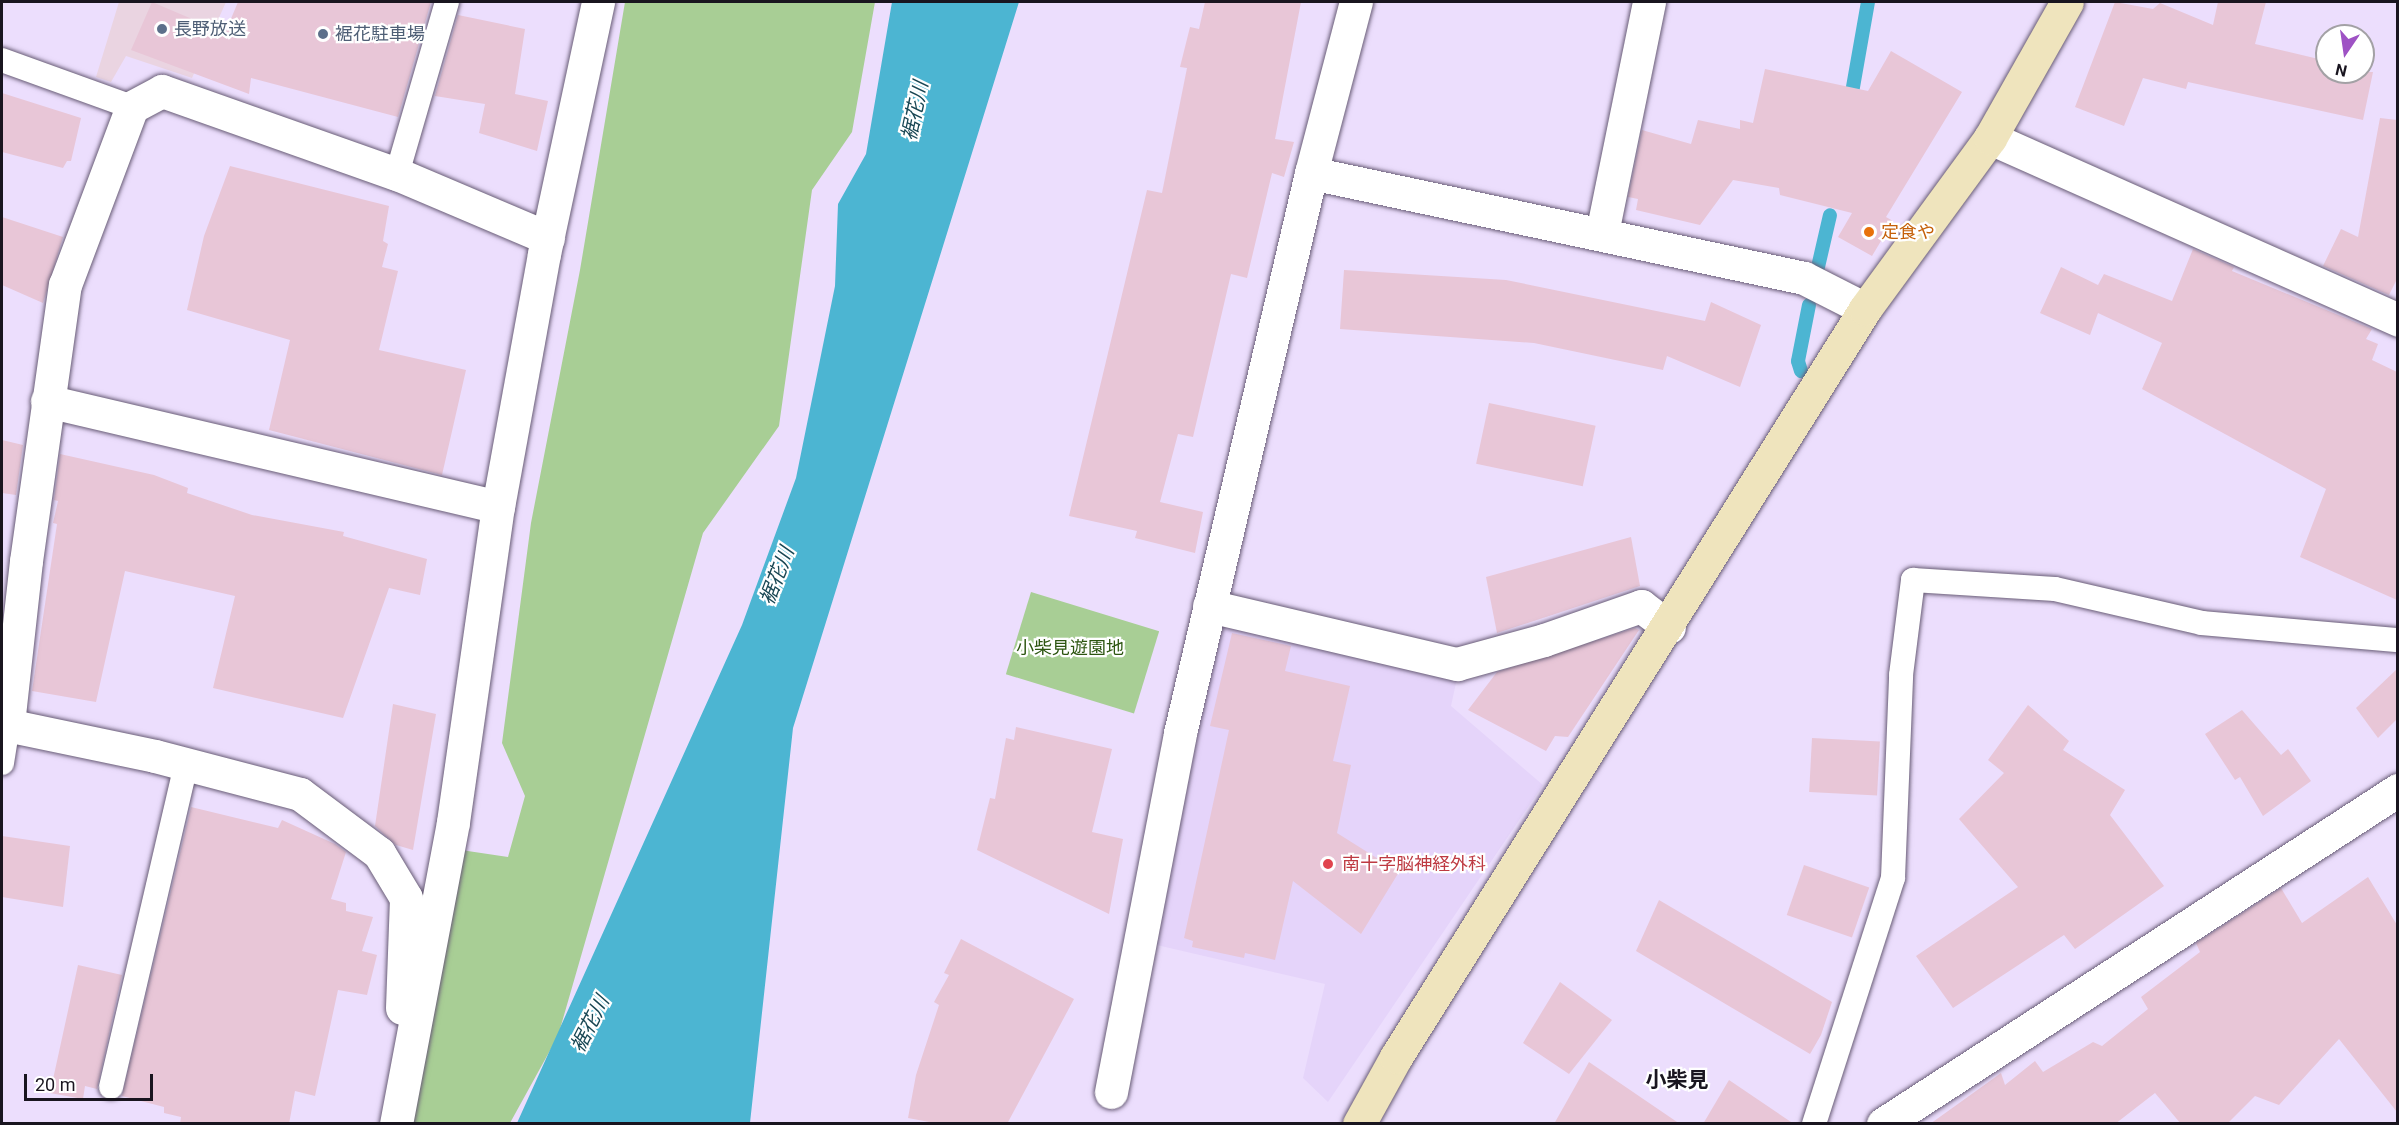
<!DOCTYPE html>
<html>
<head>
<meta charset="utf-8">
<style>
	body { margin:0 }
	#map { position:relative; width:2399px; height:1125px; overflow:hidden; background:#ecdefd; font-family:Roboto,"Noto Sans JP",sans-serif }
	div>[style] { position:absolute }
	.commercial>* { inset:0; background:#ead4e1 }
	.built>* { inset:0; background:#e5d4fa }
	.green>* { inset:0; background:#a8ce95; transform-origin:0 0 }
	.water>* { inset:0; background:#4cb5d2 }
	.stream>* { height:14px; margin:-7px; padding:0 7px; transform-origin:7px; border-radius:7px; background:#4cb5d2 }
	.building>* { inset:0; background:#e8c6d7; transform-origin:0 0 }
	.roads { filter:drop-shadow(0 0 2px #685c76) drop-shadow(0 0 2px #685c76) }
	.lane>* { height:24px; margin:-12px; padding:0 12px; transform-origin:12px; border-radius:12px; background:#fff }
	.street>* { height:33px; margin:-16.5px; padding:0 16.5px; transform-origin:16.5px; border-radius:16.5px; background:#fff }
	.secondary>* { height:33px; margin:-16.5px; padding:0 16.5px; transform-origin:16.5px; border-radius:16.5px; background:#efe4bd }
	.dots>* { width:16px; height:16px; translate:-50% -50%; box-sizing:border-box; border:3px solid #fff; border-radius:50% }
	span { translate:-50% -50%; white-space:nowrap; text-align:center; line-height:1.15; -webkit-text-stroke:4.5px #fff; paint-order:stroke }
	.service-label { font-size:18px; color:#4e5e75 }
	.left { translate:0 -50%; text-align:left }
	.food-label { font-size:18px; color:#c56008 }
	.park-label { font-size:18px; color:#2c5510 }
	.health-label { font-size:18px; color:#be3a42 }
	.water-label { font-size:20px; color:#184653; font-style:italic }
	.quarter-label { font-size:21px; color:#19151f; font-weight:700 }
	.frame { position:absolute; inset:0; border:3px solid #19151f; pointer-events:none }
	.north { position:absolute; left:2315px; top:24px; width:60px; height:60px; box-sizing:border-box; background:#fff; border:2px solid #a3a1a5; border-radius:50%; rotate:193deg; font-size:16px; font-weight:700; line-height:24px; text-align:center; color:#19151f }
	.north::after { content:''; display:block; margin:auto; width:21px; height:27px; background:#9e52c4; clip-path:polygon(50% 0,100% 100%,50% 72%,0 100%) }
	.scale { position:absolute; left:24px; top:1074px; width:129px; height:27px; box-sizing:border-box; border:3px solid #19151f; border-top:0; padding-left:8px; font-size:18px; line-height:21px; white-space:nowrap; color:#19151f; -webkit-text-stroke:4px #fff; paint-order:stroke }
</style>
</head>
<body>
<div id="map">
	<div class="commercial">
		<div style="clip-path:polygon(119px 2px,226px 2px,192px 78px,126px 56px,111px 82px,96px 77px)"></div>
	</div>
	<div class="built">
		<div style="clip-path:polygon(1225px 614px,1459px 669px,1451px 706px,1543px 785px,1328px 1102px,1303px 1078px,1325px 984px,1148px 943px)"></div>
	</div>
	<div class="green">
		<div style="clip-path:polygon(625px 2px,875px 2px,852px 132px,812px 190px,779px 426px,703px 533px,558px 1036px,510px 1123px,410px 1124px,461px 850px,508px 857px,525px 796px,502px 743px,531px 523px,580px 270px)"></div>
		<div style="left:1031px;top:592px;width:134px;height:86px;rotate:17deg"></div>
	</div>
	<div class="water">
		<div style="clip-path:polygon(892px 2px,1019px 2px,793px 728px,750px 1123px,517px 1123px,742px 625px,796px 478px,835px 286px,838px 204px,866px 154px)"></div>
	</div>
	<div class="stream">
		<div style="left:1850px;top:104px;width:104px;rotate:-80deg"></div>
		<div style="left:1818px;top:267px;width:53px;rotate:-77deg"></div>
		<div style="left:1801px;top:371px;width:10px;rotate:-107deg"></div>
		<div style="left:1798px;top:361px;width:57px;rotate:-78.9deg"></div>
	</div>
	<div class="building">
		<div style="clip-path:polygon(152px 2px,225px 33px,238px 2px,431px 2px,398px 117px,251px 78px,249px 94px,131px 50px)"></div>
		<div style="clip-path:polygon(1205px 2px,1301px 2px,1275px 139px,1294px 142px,1284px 177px,1272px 173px,1247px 278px,1231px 274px,1193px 437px,1178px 434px,1160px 502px,1203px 512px,1195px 553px,1135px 538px,1137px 531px,1069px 516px,1147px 190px,1162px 193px,1187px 68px,1180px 67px,1190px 27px,1199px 29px)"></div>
		<div style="clip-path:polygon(2115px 2px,2153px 9px,2160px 3px,2213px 25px,2218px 2px,2266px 2px,2255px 44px,2327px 61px,2327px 72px,2373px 72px,2363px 120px,2188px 82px,2186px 89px,2143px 78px,2124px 126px,2075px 107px)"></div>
		<div style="clip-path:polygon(458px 15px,525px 29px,515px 94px,548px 101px,537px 151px,479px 133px,485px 104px,435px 96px)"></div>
		<div style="clip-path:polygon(1891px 51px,1962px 92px,1886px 217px,1893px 221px,1872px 256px,1838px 237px,1852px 213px,1780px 195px,1779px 188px,1733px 180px,1700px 225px,1636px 210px,1638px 199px,1628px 197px,1642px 130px,1691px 144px,1698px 120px,1740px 129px,1740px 120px,1753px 123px,1765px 69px,1868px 91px)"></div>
		<div style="clip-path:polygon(2px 93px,81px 118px,71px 161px,67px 161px,63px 168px,2px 152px)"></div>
		<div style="clip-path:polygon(2380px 118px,2397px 120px,2397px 279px,2389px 295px,2323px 266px,2341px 229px,2358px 237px)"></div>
		<div style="clip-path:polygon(230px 166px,389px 206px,383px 241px,388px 244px,382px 267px,398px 271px,379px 350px,466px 370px,442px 475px,269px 430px,290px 340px,187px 310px,204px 236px)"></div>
		<div style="clip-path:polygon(2px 217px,63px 237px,43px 303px,2px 285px)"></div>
		<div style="clip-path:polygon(2193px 249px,2234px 267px,2232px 271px,2372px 329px,2366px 339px,2378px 344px,2372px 360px,2397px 372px,2397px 600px,2300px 557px,2326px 489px,2142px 389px,2162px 343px,2098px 313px,2090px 335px,2040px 313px,2061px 267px,2098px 285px,2104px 274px,2172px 301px)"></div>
		<div style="clip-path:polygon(1344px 270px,1506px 280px,1705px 321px,1711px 302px,1761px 325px,1740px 387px,1667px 356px,1663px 370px,1534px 343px,1340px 329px)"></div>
		<div style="left:1489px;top:403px;width:109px;height:62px;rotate:12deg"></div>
		<div style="clip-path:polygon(2px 440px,23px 445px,16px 495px,2px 493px)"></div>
		<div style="clip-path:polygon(60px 454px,154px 475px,188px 488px,187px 493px,252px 515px,344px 532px,343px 536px,427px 559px,420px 595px,389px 588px,343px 718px,213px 688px,235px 596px,125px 571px,96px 702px,32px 691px,57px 524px,53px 523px,58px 501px,54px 500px)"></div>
		<div style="clip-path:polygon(1631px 537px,1640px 586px,1497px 633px,1486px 577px)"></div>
		<div style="clip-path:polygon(1635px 628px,1639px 630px,1568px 737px,1555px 736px,1546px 751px,1468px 710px,1497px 672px)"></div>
		<div style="clip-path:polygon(1232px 633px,1291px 646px,1285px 671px,1350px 686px,1333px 761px,1351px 765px,1337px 833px,1399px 872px,1361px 934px,1293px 881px,1275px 960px,1245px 953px,1244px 958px,1192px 947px,1193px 941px,1184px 938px,1229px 730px,1210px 726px)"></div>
		<div style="clip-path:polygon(2397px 669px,2397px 719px,2378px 738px,2356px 708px)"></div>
		<div style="clip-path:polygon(393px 704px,436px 714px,413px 850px,396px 845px,375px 826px)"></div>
		<div style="clip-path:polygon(2028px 705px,2069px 741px,2063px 750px,2125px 790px,2110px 815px,2164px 886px,2075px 949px,2064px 935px,1953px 1008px,1916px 956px,2018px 887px,1959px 819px,2004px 773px,1988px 760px)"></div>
		<div style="clip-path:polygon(2242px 710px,2281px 755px,2288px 749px,2311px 781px,2263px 816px,2240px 777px,2235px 780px,2205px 734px)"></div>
		<div style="clip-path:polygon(1016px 727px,1112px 749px,1092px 832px,1123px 839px,1109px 914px,977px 850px,990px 798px,995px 799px,1006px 738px,1014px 740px)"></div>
		<div style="left:1812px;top:738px;width:68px;height:54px;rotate:3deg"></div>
		<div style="clip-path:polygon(191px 807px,278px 828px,282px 820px,335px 844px,346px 852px,331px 899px,346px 903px,346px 911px,373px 917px,362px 951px,377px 955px,367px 995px,338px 990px,315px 1096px,295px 1091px,289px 1124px,180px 1124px,181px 1117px,164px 1113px,164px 1107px,122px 1096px)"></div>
		<div style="clip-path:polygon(2px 836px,70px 846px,63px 907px,2px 897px)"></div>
		<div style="left:1804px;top:865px;width:69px;height:53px;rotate:19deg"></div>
		<div style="clip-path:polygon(2368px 877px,2397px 925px,2397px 1112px,2339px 1039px,2279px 1105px,2255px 1096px,2227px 1124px,2181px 1124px,2155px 1093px,2115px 1124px,1930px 1124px,2001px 1073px,2005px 1085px,2035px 1061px,2043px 1072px,2093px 1042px,2102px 1046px,2148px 1009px,2141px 997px,2200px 952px,2196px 943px,2281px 888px,2302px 923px)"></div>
		<div style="clip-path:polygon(1659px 900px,1832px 1002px,1821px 1035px,1810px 1054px,1636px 951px)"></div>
		<div style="clip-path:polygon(961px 939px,1074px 999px,1007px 1124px,940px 1124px,908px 1118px,916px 1075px,939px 1005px,934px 1002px,949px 975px,944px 973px)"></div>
		<div style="clip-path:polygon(78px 965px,122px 975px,97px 1089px,85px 1086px,83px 1099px,50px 1093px)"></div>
		<div style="clip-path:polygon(1560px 982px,1612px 1020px,1569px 1074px,1523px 1043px)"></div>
		<div style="clip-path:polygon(1589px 1062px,1680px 1124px,1554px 1124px)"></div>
		<div style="clip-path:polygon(1729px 1080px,1794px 1124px,1703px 1124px)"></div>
	</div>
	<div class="roads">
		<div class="lane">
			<div style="left:2px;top:60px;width:138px;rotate:19.9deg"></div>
			<div style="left:397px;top:174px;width:179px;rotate:-73.8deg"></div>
			<div style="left:2px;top:763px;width:39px;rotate:-81deg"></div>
			<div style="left:111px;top:1087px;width:332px;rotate:-76.9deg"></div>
			<div style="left:1814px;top:1124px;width:258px;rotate:-72.2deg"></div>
			<div style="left:1893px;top:878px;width:203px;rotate:-87.7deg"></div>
			<div style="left:1901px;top:675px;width:96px;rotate:-82.8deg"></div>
			<div style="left:1913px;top:580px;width:142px;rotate:3.6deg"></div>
			<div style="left:2055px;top:589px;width:151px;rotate:13deg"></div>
			<div style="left:2202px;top:623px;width:197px;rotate:5deg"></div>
		</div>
		<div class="street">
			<div style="left:1990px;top:138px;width:447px;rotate:24deg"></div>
			<div style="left:1311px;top:173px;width:504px;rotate:12.02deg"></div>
			<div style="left:1804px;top:278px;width:68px;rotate:26.9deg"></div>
			<div style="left:1602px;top:233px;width:236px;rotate:-78.5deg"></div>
			<div style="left:47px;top:401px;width:463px;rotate:13.2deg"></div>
			<div style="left:1209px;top:606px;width:255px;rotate:13.2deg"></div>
			<div style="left:1457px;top:664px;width:90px;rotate:-15.4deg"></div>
			<div style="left:1544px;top:640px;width:103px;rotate:-19.3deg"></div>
			<div style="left:1641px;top:606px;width:35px;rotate:37deg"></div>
			<div style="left:2px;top:724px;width:156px;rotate:11.8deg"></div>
			<div style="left:155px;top:756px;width:150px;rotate:14.7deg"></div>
			<div style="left:300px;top:794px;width:99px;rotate:36.8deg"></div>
			<div style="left:379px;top:853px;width:52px;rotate:59deg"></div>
			<div style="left:406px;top:898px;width:110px;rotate:92.1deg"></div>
			<div style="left:8px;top:724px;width:164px;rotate:-83.7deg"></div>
			<div style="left:26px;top:561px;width:279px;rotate:-82deg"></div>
			<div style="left:65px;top:285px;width:190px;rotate:-69.4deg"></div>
			<div style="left:132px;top:107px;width:34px;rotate:-28deg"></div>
			<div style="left:162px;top:91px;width:249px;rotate:19.5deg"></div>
			<div style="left:397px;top:174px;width:164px;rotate:23deg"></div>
			<div style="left:1111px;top:1092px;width:366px;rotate:-79.1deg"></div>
			<div style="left:1180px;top:733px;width:575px;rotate:-76.83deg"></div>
			<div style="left:1311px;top:173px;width:177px;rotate:-75.3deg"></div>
			<div style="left:396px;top:1124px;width:307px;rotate:-79.3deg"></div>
			<div style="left:453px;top:822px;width:318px;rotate:-81.9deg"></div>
			<div style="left:498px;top:507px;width:257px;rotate:-79.7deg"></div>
			<div style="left:544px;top:254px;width:258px;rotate:-77.9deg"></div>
			<div style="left:1883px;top:1124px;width:614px;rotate:-32.97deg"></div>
		</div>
		<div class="secondary">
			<div style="left:1359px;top:1124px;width:77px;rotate:-61.1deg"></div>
			<div style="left:1396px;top:1057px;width:883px;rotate:-57.91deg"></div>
			<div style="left:1865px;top:309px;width:212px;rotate:-53.8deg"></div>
			<div style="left:1990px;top:138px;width:156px;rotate:-60.5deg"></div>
		</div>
	</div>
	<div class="dots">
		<div style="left:162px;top:29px;background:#5c6f8a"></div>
		<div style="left:323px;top:34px;background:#5c6f8a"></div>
		<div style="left:1869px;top:232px;background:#e8710a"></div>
		<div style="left:1328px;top:864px;background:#e0444e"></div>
	</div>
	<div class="service-label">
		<span class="left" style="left:174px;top:29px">長野放送</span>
		<span class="left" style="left:335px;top:34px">裾花駐車場</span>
	</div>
	<div class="food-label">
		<span class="left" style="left:1881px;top:232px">定食や</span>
	</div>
	<div class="park-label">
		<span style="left:1070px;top:648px">小柴見遊園地</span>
	</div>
	<div class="health-label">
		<span class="left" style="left:1342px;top:864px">南十字脳神経外科</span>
	</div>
	<div class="water-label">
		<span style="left:915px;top:111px;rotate:-78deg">裾花川</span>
		<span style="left:777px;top:576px;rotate:-69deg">裾花川</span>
		<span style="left:590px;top:1024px;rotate:-63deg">裾花川</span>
	</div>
	<div class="quarter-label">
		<span style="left:1677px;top:1080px">小柴見</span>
	</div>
	<div class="frame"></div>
	<div class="north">N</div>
	<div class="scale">20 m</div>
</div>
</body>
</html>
